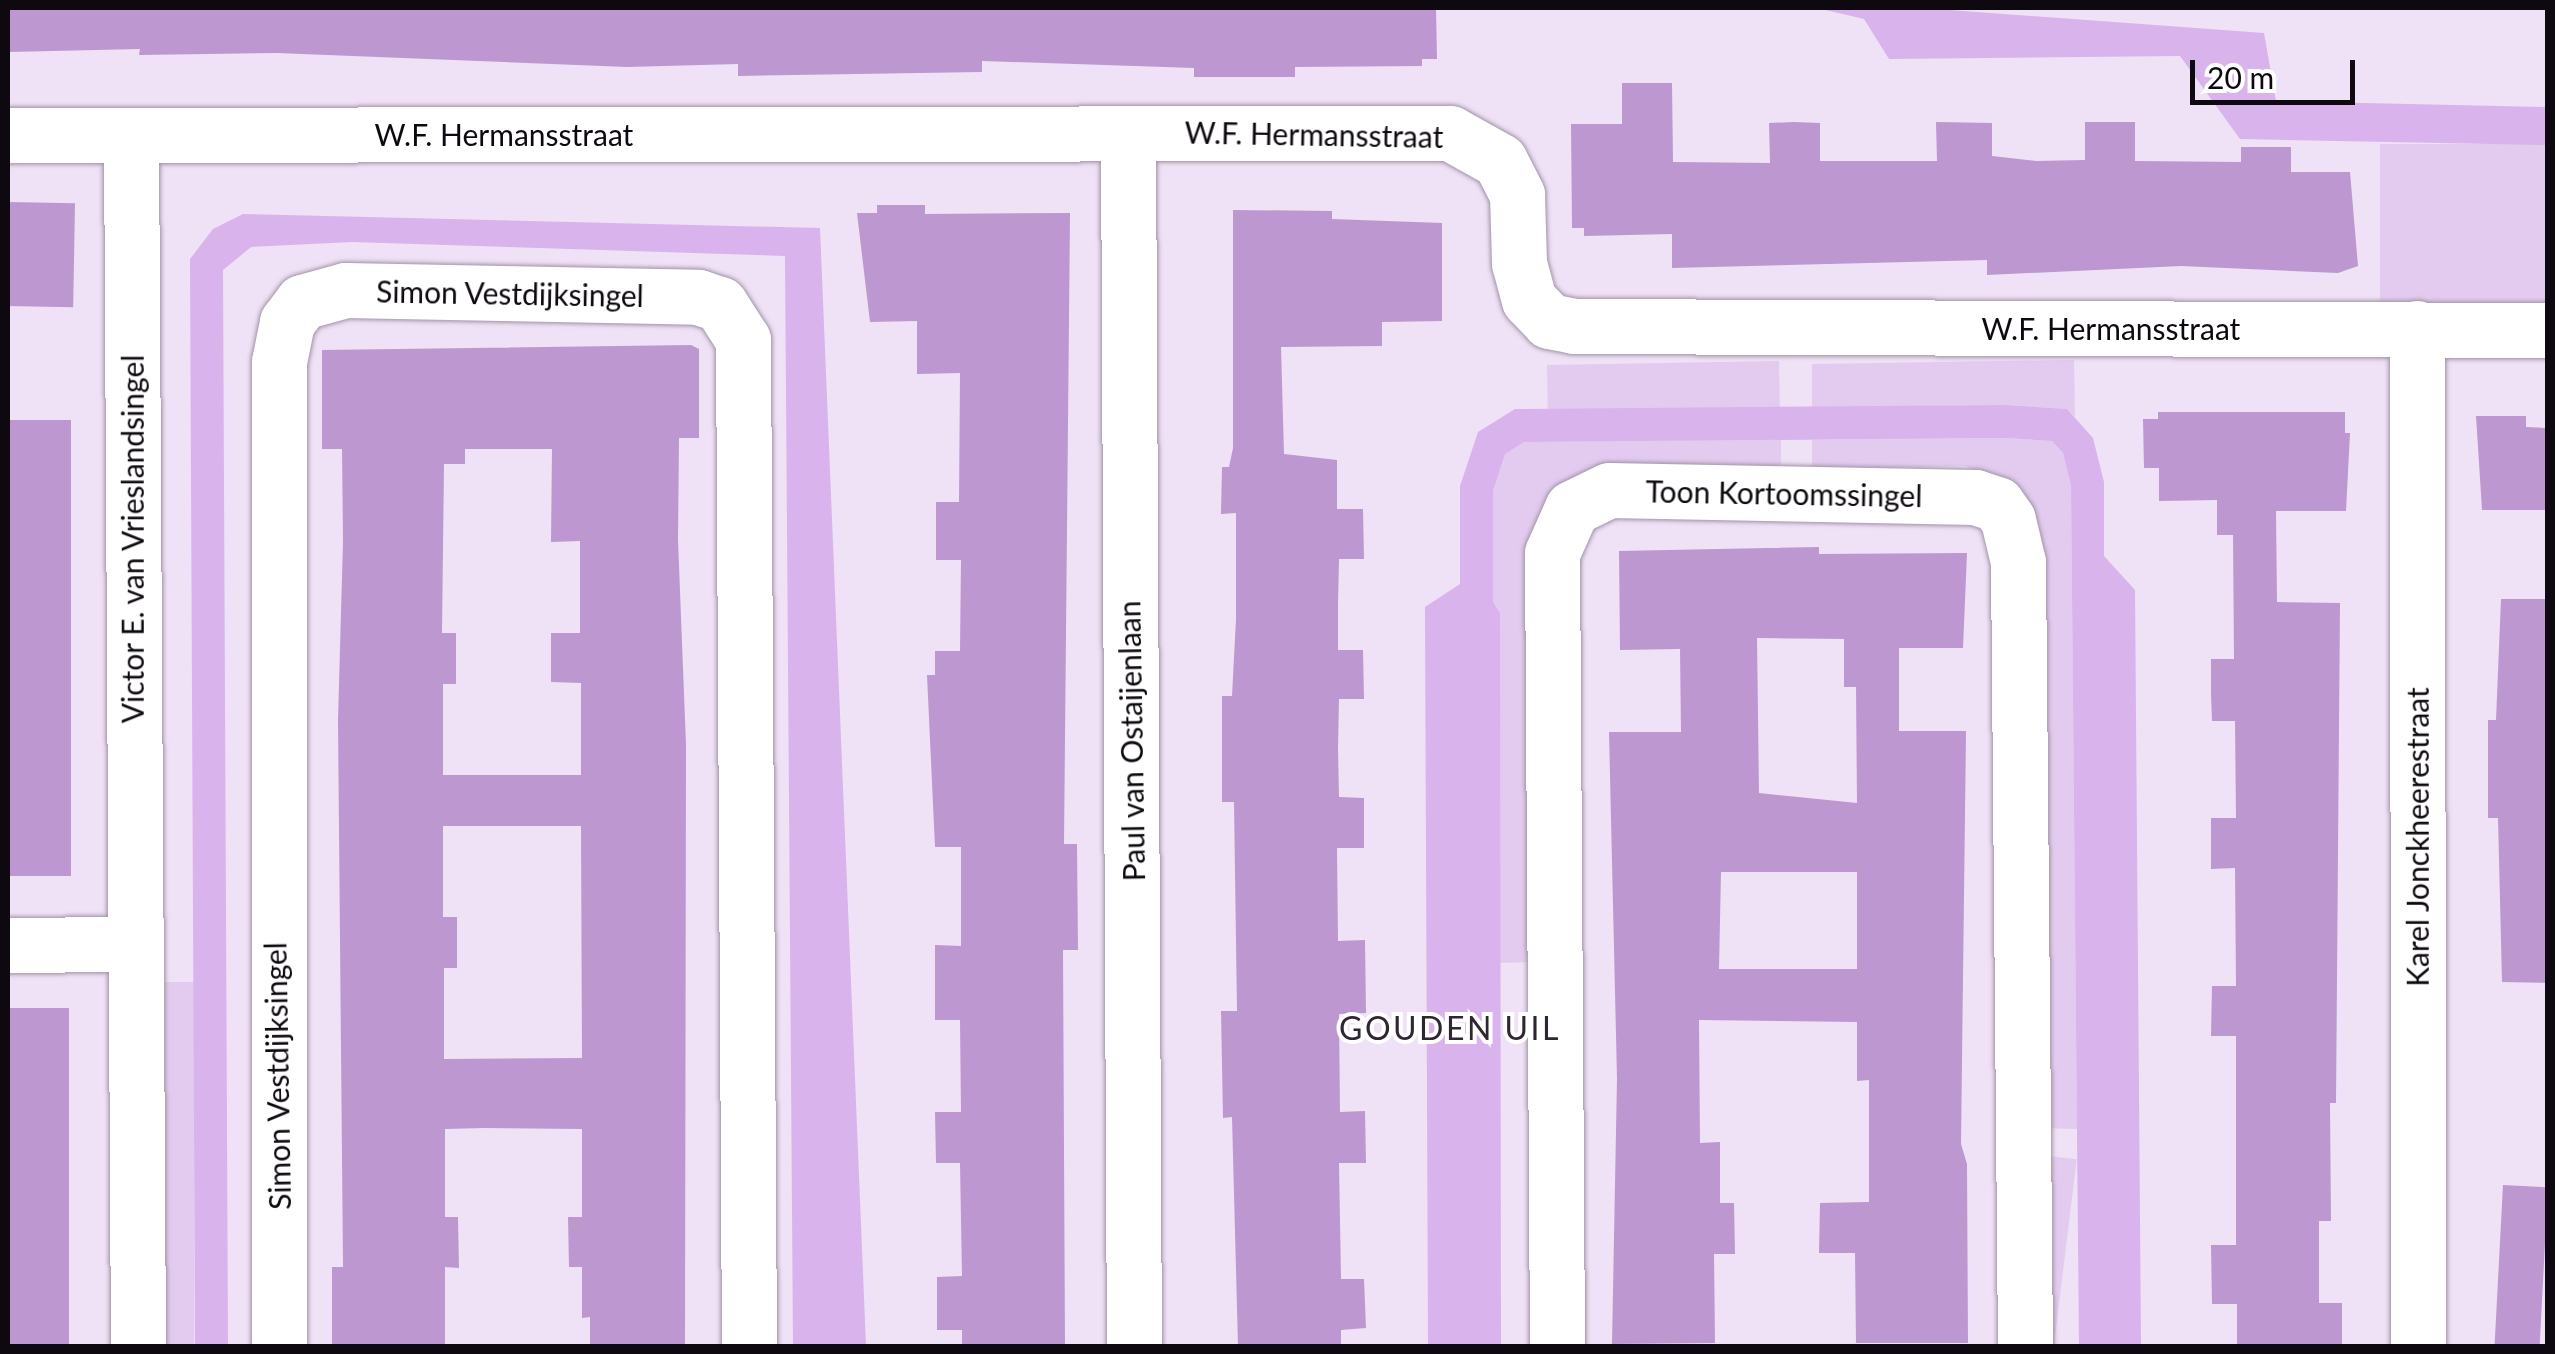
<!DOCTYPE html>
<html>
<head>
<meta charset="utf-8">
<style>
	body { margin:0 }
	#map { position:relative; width:2555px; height:1354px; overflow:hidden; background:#efe1f6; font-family:Lato,sans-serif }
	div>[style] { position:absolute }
	.green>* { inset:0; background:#e3cbef; transform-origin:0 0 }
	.water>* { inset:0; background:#d9b3eb }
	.building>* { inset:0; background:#bd97cf; transform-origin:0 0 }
	.roads { filter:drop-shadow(0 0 2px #a194a7) drop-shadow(0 0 2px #a194a7) }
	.minor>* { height:55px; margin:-27.5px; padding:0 27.5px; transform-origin:27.5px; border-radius:27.5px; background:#fff }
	span { translate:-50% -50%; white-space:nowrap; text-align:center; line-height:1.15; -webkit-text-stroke:8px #fff; paint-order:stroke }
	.street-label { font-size:30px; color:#0e0910 }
	.neighbourhood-label { font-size:32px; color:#2f2534; letter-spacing:2.5px }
	.frame { position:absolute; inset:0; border:10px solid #0e0910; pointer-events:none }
	.scale { position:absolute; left:2190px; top:60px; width:165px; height:45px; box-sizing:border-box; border:5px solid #0e0910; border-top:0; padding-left:12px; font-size:30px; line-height:35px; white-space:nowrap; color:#0e0910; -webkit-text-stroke:8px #fff; paint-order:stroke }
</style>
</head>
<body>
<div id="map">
	<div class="green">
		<div style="left:2380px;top:144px;width:167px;height:159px"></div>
		<div style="clip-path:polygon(2074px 360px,2075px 417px,2067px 409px,2006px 405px,1812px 407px,1812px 364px)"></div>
		<div style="left:1779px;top:361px;width:46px;height:232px;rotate:89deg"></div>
		<div style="clip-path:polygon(2005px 438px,2052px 441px,2063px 453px,2071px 486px,2077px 1129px,2041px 1128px,1996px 478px,1965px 466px,1812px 469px,1812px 440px)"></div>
		<div style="clip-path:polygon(1781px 439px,1781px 466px,1594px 469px,1562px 484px,1533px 962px,1500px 963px,1500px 613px,1493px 603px,1493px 491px,1505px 453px,1524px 442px)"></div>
		<div style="left:158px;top:982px;width:36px;height:364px"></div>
		<div style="left:2042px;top:1155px;width:35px;height:191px;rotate:7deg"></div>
	</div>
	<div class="water">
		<div style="clip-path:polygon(1817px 8px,1923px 8px,2264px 33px,2276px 101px,2547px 107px,2547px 145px,2240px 139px,2180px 56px,1889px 59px,1864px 19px)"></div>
		<div style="clip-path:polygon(243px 214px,820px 228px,866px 1346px,793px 1346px,785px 256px,352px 242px,251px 247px,223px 270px,228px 1346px,195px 1346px,190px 259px,213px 229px)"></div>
		<div style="clip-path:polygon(2006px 405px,2067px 409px,2093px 438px,2104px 482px,2104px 556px,2135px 590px,2141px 1346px,2079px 1346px,2071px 486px,2063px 453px,2052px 441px,2005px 438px,1524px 442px,1505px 454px,1493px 491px,1493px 602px,1500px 613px,1501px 1346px,1428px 1346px,1425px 607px,1460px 584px,1460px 486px,1478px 432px,1515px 409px)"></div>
	</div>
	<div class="building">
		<div style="clip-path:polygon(8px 8px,1422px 8px,1436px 9px,1437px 59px,1422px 59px,1422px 66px,1295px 67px,1295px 77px,1194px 77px,1194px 68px,982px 61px,982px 72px,738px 76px,738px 64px,627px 67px,277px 53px,139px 55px,140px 49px,8px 52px)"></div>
		<div style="clip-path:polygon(1622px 83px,1672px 83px,1673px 162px,1770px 163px,1769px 123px,1794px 122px,1820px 123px,1820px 161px,1937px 161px,1936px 122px,1992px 123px,1992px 156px,2036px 161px,2085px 160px,2085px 122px,2135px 122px,2135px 161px,2241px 162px,2241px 147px,2291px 147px,2291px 172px,2350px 172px,2358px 266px,2338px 273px,2181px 266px,1987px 275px,1987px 260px,1672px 268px,1672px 234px,1584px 236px,1584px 228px,1572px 228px,1571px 124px,1622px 124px)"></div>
		<div style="left:8px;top:202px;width:67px;height:104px;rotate:1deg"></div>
		<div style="clip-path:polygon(877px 205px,925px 205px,925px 214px,1070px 213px,1064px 844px,1077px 844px,1078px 950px,1063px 950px,1065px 1346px,962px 1346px,962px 1330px,937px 1330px,937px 1277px,962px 1276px,960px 1163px,936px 1163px,935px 1112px,961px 1112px,960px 1020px,935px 1020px,935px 945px,961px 946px,961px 847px,935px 847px,927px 675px,935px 675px,935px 651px,960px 651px,961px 560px,936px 560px,936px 502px,959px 502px,960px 373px,917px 374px,917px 321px,870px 322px,857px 213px,877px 213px)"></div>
		<div style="clip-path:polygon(1233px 210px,1332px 211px,1332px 219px,1442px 223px,1442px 321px,1382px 322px,1382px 346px,1281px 347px,1284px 454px,1337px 460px,1337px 509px,1363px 509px,1364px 559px,1339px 559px,1338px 605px,1338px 650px,1363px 650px,1364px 699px,1339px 699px,1338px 749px,1339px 797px,1364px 798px,1364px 848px,1337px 848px,1338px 941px,1365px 940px,1366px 1013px,1339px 1014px,1340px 1112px,1365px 1111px,1366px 1163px,1339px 1163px,1341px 1279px,1364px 1279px,1366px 1328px,1341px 1330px,1341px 1346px,1238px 1346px,1232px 1117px,1223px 1118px,1221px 1011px,1237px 1011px,1234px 802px,1222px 802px,1222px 696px,1232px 696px,1236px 619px,1236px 513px,1221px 514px,1222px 467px,1229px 467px,1233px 448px)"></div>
		<div style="clip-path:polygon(evenodd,691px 345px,699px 349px,699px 438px,679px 438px,678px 540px,686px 745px,685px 1346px,590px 1346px,590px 1317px,582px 1318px,582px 1267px,569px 1267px,568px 1217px,582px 1217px,582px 1129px,484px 1128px,445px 1129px,445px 1217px,458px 1217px,459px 1268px,445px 1267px,445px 1346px,332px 1346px,332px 1267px,343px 1267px,338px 720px,343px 541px,342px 449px,322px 449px,322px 350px,691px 345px,465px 449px,552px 449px,551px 542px,580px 541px,580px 633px,551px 633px,551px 682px,581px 683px,581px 775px,443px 775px,443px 684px,456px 684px,456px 633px,442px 633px,444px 464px,465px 464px,465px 449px,691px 345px,443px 826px,581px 826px,582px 1058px,444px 1059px,444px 968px,457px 968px,457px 917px,443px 917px,443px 826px)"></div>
		<div style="clip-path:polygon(2158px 412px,2345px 412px,2345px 433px,2350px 433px,2346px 511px,2276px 511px,2277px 602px,2340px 603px,2336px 1103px,2330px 1103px,2331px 1221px,2319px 1221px,2319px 1303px,2342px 1303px,2342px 1346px,2237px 1346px,2237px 1304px,2212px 1304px,2211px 1245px,2236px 1245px,2236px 1036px,2211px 1036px,2212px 986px,2236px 986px,2235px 868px,2211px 869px,2211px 818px,2236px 818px,2235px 721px,2212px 721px,2211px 695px,2211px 659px,2234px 659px,2233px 535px,2217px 535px,2217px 500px,2159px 501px,2159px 468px,2144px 468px,2143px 419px,2158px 419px)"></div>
		<div style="clip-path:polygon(2476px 416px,2526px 416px,2526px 427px,2548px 428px,2548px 510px,2482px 510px)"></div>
		<div style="left:8px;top:420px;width:63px;height:456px"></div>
		<div style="clip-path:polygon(evenodd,1819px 547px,1819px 554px,1967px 553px,1963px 648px,1899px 648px,1899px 731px,1966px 731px,1961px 1144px,1967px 1164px,1968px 1343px,1856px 1343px,1855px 1253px,1819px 1253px,1820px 1203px,1869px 1202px,1869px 1080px,1857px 1081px,1857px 1022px,1699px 1020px,1700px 1143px,1720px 1142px,1720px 1203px,1734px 1203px,1735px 1254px,1714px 1254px,1715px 1343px,1612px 1344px,1617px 1078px,1609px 732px,1681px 732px,1680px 649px,1620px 650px,1619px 551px,1819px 547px,1757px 638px,1844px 639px,1844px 687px,1856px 687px,1857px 803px,1759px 793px,1757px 638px,1819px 547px,1721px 872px,1857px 872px,1857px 969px,1719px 969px,1721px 872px)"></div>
		<div style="clip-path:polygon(2501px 599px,2548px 599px,2548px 983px,2502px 982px,2498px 818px,2488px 818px,2488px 720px,2496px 720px)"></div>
		<div style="left:8px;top:1008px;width:61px;height:338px"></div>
		<div style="left:2503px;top:1185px;width:45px;height:161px;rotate:3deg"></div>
	</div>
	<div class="roads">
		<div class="minor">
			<div style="left:8px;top:135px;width:1442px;rotate:-0.08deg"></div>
			<div style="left:1450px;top:133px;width:57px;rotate:29.2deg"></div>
			<div style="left:1500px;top:161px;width:38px;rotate:63deg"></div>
			<div style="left:1517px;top:195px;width:68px;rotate:88.3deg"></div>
			<div style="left:1519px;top:263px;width:38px;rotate:75deg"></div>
			<div style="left:1529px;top:300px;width:29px;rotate:46deg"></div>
			<div style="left:1549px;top:321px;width:25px;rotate:11deg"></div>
			<div style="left:1574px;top:326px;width:974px;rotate:0.24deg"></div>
			<div style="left:131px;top:135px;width:1211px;rotate:89.67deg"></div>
			<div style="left:1128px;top:135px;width:1211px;rotate:89.72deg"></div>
			<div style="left:2417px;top:328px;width:1018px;rotate:89.94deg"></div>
			<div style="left:8px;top:945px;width:125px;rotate:-0.5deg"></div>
			<div style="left:279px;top:1346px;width:984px;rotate:-90deg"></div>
			<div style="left:279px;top:362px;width:41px;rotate:-78.7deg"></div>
			<div style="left:287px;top:322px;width:25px;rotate:-53deg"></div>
			<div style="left:302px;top:302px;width:45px;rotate:-15.6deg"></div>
			<div style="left:345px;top:290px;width:353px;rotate:1.1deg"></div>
			<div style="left:698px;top:297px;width:23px;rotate:18deg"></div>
			<div style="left:720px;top:304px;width:43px;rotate:57.4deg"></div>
			<div style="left:743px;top:340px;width:1006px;rotate:89.66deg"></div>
			<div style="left:1557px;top:1346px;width:793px;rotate:-90.36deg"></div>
			<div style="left:1552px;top:553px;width:49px;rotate:-66deg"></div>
			<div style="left:1572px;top:508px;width:41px;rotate:-25.9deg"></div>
			<div style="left:1609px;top:490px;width:366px;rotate:1.1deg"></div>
			<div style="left:1975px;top:497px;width:23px;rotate:18deg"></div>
			<div style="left:1997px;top:504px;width:19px;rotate:55deg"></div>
			<div style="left:2008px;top:520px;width:43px;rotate:76.6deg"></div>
			<div style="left:2018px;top:562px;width:784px;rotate:89.49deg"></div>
		</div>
	</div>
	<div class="street-label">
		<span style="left:504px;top:134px">W.F. Hermansstraat</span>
		<span style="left:1314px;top:134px;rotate:1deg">W.F. Hermansstraat</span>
		<span style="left:510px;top:293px;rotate:1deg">Simon Vestdijksingel</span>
		<span style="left:2111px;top:328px">W.F. Hermansstraat</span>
		<span style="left:1784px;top:493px;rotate:1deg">Toon Kortoomssingel</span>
		<span style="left:132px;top:539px;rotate:-90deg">Victor E. van Vrieslandsingel</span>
		<span style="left:1131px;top:741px;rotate:-91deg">Paul van Ostaijenlaan</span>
		<span style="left:2417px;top:837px;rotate:-90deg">Karel Jonckheerestraat</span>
		<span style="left:277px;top:1076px;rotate:-91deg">Simon Vestdijksingel</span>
	</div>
	<div class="neighbourhood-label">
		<span style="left:1450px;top:1028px">GOUDEN UIL</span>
	</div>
	<div class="frame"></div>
	<div class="scale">20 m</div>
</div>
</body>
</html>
